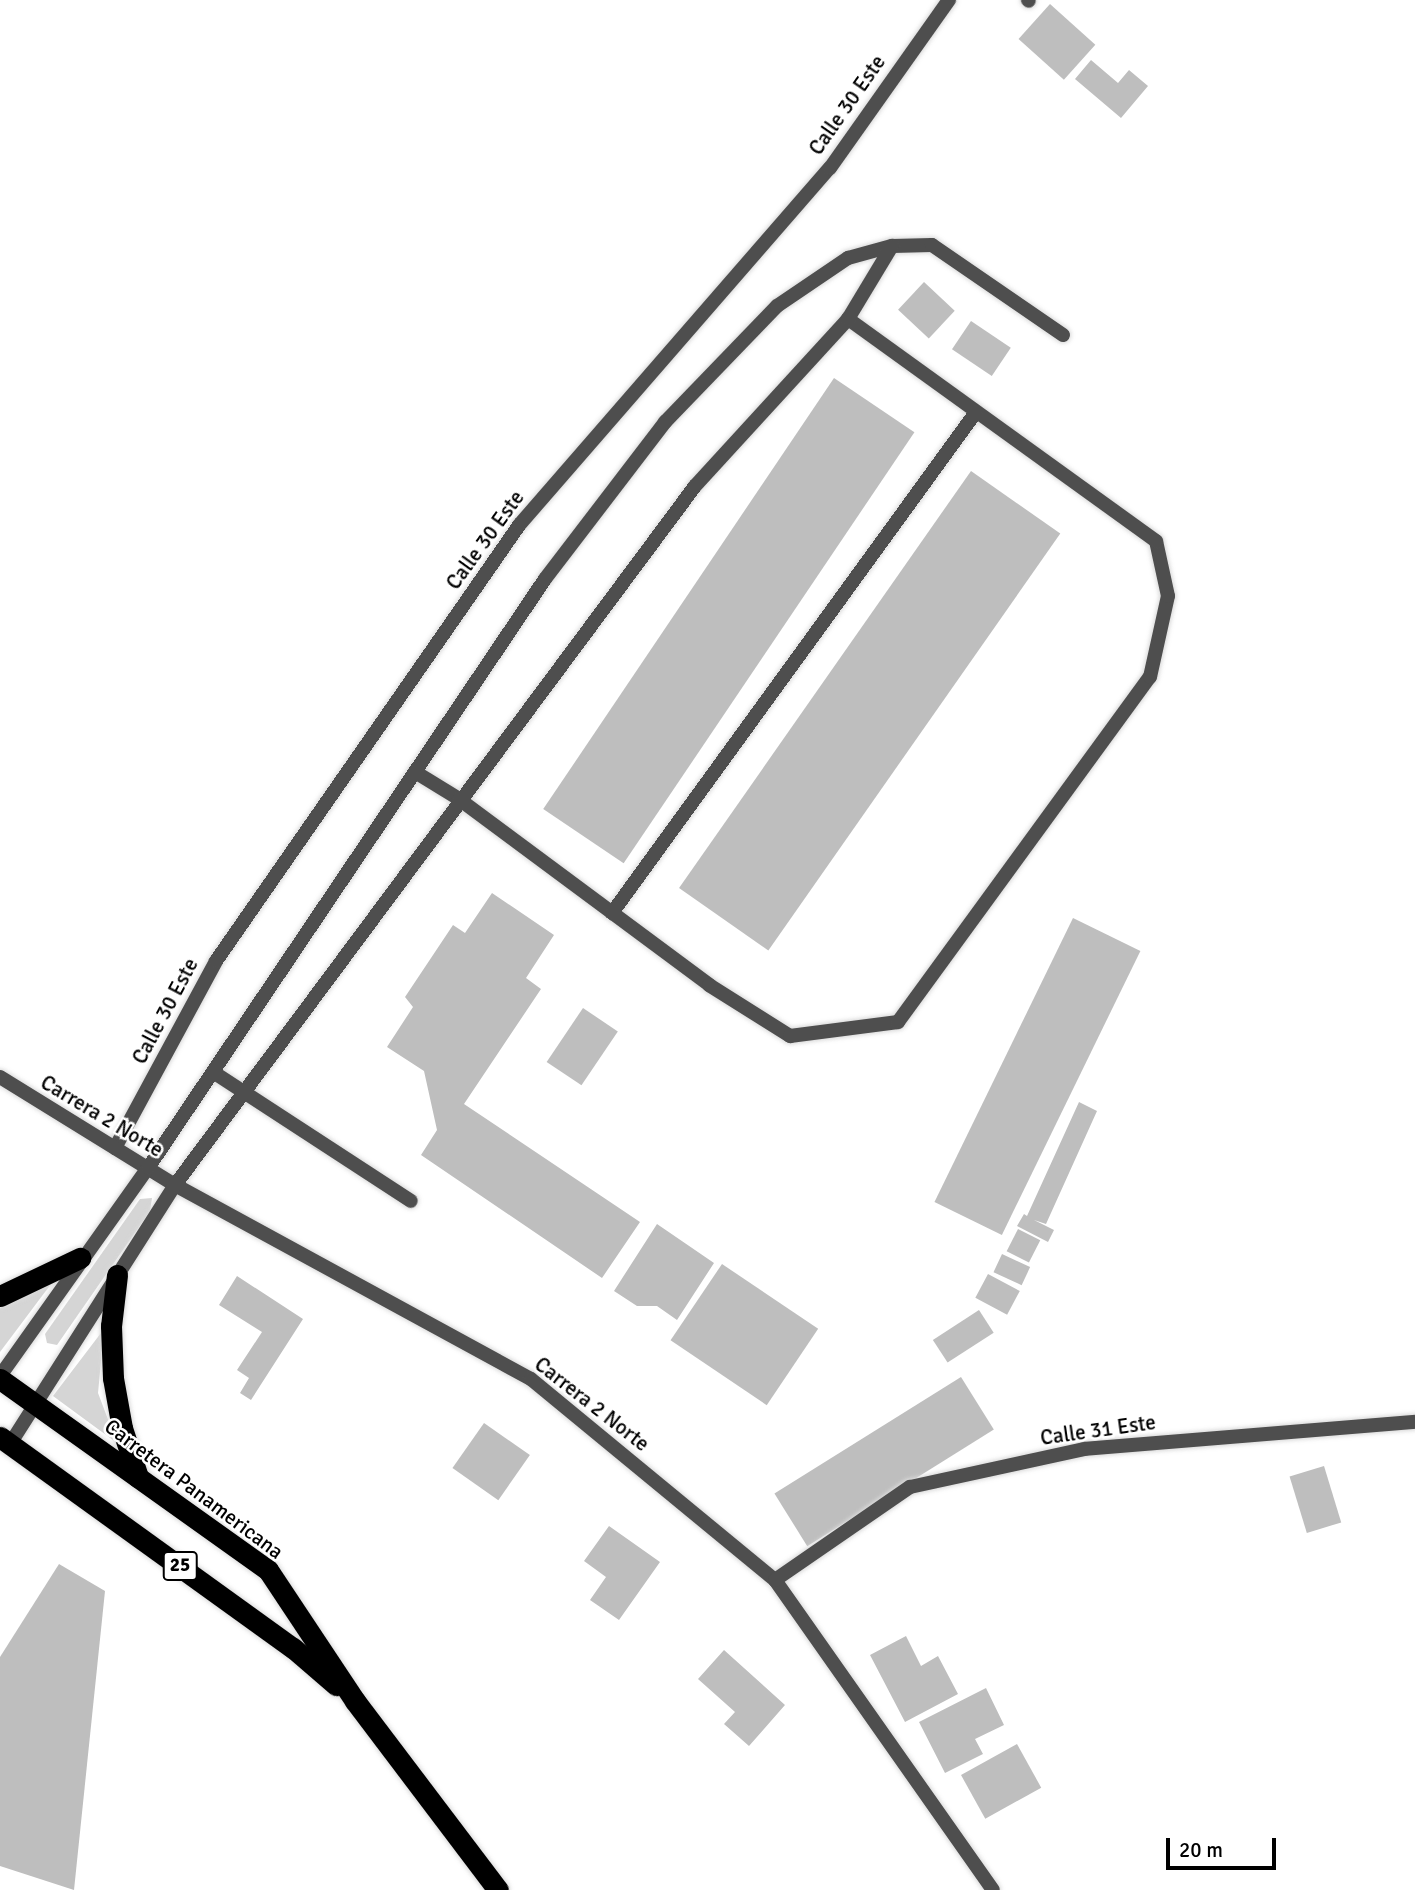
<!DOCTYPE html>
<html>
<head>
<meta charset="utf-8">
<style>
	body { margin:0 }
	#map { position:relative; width:1415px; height:1890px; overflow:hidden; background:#fff; font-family:Signika,sans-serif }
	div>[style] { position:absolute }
	.green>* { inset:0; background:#d5d5d5 }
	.building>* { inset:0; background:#bebebe; transform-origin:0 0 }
	.roads { filter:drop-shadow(0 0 2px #dbdbdb) drop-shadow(0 0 2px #dbdbdb) }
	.lane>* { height:14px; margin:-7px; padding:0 7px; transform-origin:7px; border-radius:7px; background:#4e4e4e }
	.street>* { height:14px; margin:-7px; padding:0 7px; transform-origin:7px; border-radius:7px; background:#4e4e4e }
	.highway>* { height:21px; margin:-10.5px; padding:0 10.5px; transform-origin:10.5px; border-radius:10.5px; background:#000 }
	span { translate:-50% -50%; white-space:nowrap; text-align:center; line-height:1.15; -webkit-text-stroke:5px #fff; paint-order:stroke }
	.shield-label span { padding:2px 5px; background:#fff; border:2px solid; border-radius:5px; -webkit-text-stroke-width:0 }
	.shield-label { font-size:19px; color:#000; font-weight:700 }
	.street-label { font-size:21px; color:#000 }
	.scale { position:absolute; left:1166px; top:1838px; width:110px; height:32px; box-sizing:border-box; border:4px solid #000; border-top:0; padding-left:9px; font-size:21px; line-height:24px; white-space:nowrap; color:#000; -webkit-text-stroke:5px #fff; paint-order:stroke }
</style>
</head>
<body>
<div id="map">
	<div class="green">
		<div style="clip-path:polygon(152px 1198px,150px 1211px,57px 1345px,47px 1343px,45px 1334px,140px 1199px)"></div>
		<div style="clip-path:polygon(54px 1280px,0 1352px,0 1308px)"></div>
		<div style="clip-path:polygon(104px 1329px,98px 1393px,117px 1443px,53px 1396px)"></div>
	</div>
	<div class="building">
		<div style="left:1050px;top:4px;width:61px;height:47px;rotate:42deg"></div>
		<div style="clip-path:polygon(1091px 60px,1118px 83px,1129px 70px,1148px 86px,1121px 118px,1075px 79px)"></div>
		<div style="left:924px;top:282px;width:42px;height:38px;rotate:43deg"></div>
		<div style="left:971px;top:321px;width:48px;height:34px;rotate:34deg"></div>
		<div style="left:834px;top:378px;width:97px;height:520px;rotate:34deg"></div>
		<div style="left:971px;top:471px;width:109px;height:509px;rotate:35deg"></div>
		<div style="clip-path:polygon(492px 893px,554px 935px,526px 978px,541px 989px,464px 1104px,640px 1222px,602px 1278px,421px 1155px,437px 1130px,424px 1071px,387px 1047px,413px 1007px,405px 997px,453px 925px,465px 933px)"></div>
		<div style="left:1073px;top:918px;width:75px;height:316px;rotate:26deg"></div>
		<div style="left:583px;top:1008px;width:42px;height:65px;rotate:34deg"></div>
		<div style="clip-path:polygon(1079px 1102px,1097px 1111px,1046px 1224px,1034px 1220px,1054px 1230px,1048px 1242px,1017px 1226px,1024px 1214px,1027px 1216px)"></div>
		<div style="clip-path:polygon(657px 1224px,714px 1263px,677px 1320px,657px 1306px,637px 1306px,614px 1291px)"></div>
		<div style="left:1018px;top:1229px;width:25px;height:25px;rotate:27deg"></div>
		<div style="left:1002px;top:1254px;width:31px;height:20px;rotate:25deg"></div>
		<div style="left:722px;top:1264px;width:116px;height:92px;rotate:34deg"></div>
		<div style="left:988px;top:1274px;width:36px;height:27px;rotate:28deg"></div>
		<div style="clip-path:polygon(237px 1276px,303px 1319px,251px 1400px,240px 1393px,249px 1378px,237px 1370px,262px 1332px,219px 1305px)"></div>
		<div style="left:979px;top:1310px;width:27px;height:55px;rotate:57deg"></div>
		<div style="left:961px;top:1377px;width:62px;height:220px;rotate:58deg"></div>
		<div style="left:484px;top:1423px;width:56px;height:55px;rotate:35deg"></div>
		<div style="left:1324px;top:1466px;width:59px;height:36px;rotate:73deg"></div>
		<div style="clip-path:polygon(609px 1526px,660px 1562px,619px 1620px,590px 1600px,606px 1577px,584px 1561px)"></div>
		<div style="clip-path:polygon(59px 1564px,105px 1591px,74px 1890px,0 1866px,0 1657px)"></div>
		<div style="clip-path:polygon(906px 1636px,921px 1666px,938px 1656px,958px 1694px,905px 1722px,870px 1655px)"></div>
		<div style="clip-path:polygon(724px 1650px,785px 1705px,749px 1746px,724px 1724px,735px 1712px,698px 1679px)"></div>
		<div style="clip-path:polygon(986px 1688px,1004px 1725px,975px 1739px,983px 1754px,945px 1773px,919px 1722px)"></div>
		<div style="left:1017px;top:1744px;width:50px;height:64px;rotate:61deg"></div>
	</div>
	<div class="roads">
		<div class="lane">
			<div style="left:1028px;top:0;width:1px;rotate:45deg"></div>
			<div style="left:415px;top:772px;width:52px;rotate:31.5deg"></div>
			<div style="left:459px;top:799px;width:312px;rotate:36.6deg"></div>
			<div style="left:709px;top:985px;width:96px;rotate:32.2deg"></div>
			<div style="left:790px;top:1036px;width:109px;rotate:-7.4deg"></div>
			<div style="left:898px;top:1022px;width:427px;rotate:-53.9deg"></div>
			<div style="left:1150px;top:677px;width:83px;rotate:-77.5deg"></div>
			<div style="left:1168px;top:596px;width:56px;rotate:-102.3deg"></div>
			<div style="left:1156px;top:541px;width:380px;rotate:-144.2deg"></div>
			<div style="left:612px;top:913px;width:619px;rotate:-54deg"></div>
			<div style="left:213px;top:1072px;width:236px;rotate:33.1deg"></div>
			<div style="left:115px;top:1148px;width:213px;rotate:-61.6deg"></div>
			<div style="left:216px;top:961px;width:532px;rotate:-55.18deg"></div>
			<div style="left:520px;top:524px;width:472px;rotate:-49deg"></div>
			<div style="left:830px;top:168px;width:206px;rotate:-54.7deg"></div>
		</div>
		<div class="street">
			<div style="left:0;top:1077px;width:206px;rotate:31.7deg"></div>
			<div style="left:175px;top:1185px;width:405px;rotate:28.6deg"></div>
			<div style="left:531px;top:1379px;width:316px;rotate:39.5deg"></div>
			<div style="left:775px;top:1580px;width:379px;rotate:54.9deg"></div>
			<div style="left:0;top:1376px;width:255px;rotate:-54.6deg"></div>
			<div style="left:148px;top:1168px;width:710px;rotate:-56.02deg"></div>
			<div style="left:545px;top:579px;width:198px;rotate:-52.6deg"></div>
			<div style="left:665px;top:422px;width:161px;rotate:-46deg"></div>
			<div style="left:777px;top:306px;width:86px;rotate:-34.1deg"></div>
			<div style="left:848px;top:258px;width:46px;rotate:-15.3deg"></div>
			<div style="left:892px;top:246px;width:40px;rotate:-1.4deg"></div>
			<div style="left:932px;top:245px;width:159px;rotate:34.5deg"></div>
			<div style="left:10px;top:1444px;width:307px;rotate:-57.5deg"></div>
			<div style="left:175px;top:1185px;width:871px;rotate:-53.35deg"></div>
			<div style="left:695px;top:486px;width:226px;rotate:-47.5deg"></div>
			<div style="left:848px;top:319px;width:85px;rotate:-58.9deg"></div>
			<div style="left:775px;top:1580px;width:164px;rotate:-34.6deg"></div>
			<div style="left:910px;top:1487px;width:178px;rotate:-12.3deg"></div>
			<div style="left:1084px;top:1449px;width:332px;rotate:-4.7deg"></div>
		</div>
		<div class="highway">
			<div style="left:117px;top:1275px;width:51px;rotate:96.7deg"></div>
			<div style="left:111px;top:1326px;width:52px;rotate:87.8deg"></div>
			<div style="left:113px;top:1378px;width:51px;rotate:79.8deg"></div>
			<div style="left:122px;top:1428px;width:52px;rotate:71.9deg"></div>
			<div style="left:0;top:1296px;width:89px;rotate:-25.4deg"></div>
			<div style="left:0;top:1379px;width:329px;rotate:35.5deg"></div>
			<div style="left:268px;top:1570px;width:157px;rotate:56.4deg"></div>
			<div style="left:355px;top:1701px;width:237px;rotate:52.9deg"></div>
			<div style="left:0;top:1437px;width:361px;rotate:35.8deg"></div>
			<div style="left:293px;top:1648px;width:57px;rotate:40.7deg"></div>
		</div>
	</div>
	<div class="shield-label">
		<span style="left:180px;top:1566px">25</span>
	</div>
	<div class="street-label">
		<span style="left:847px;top:105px;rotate:-55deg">Calle 30 Este</span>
		<span style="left:485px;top:540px;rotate:-54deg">Calle 30 Este</span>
		<span style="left:165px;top:1011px;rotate:-62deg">Calle 30 Este</span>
		<span style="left:102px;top:1116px;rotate:31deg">Carrera 2 Norte</span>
		<span style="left:592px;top:1404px;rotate:38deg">Carrera 2 Norte</span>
		<span style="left:1098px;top:1430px;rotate:-8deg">Calle 31 Este</span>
		<span style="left:194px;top:1489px;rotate:37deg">Carretera Panamericana</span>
	</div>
	<div class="scale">20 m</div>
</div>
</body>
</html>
